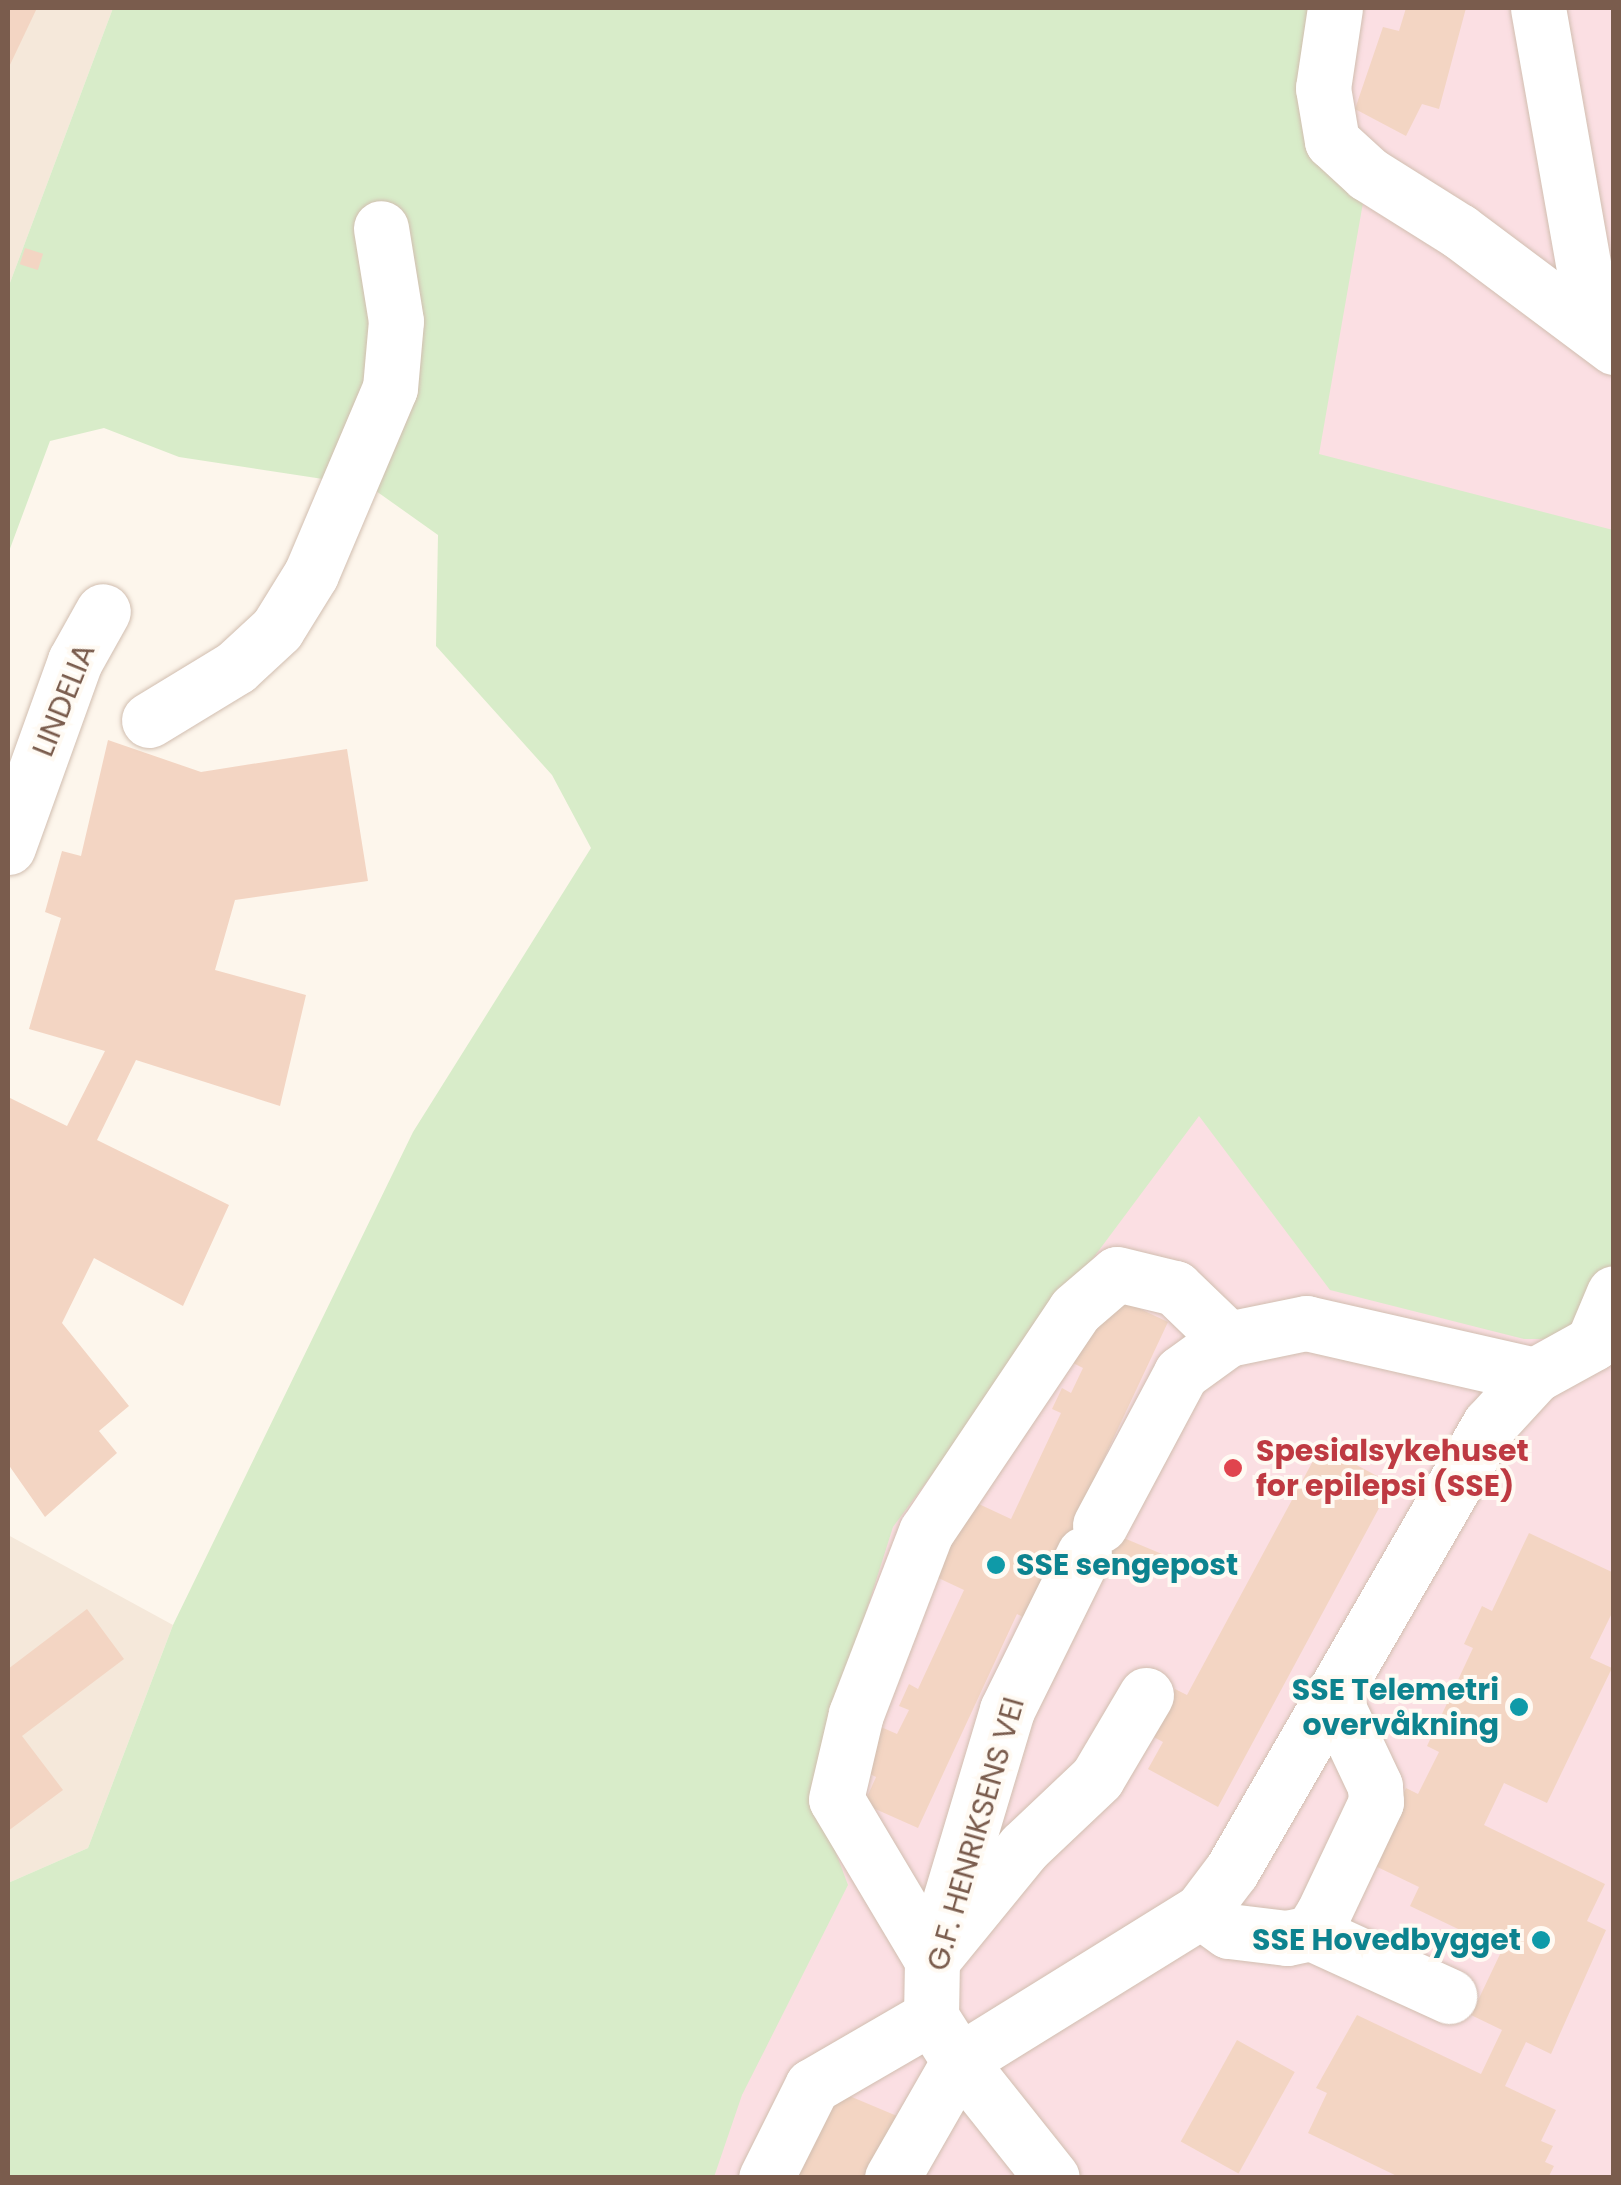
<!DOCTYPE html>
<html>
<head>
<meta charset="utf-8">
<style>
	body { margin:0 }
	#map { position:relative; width:1621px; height:2185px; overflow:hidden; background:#fdf6ec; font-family:Poppins,sans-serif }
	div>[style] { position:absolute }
	.residential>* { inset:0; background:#f5e8da }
	.medical>* { inset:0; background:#fbdfe3 }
	.green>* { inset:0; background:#d8ecc9 }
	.building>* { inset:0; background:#f3d5c3; transform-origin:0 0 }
	.roads { filter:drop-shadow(0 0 2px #d1beb0) drop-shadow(0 0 2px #d1beb0) }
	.minor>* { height:55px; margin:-27.5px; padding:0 27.5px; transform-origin:27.5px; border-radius:27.5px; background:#fff }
	.dots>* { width:28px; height:28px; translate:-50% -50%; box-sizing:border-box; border:5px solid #fffaf3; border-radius:50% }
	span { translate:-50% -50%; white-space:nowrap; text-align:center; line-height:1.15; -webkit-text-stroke:8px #fffaf3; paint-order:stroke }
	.street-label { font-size:30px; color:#7a5c4d }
	.health-label { font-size:30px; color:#be3a42; font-weight:700 }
	.left { translate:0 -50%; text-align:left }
	.culture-label { font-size:30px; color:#0d838f; font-weight:700 }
	.right { translate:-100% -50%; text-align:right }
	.frame { position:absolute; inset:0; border:10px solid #7a5c4d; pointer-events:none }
</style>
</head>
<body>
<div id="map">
	<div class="residential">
		<div style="clip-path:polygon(8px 8px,113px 8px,8px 288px)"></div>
		<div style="clip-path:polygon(8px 1535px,173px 1625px,88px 1848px,8px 1883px)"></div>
	</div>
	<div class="medical">
		<div style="clip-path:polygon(1213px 8px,1613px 8px,1613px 2177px,580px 2178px)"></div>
	</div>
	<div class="green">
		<div style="clip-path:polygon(113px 8px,1344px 8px,1332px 141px,1368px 174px,1319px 454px,1613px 530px,1613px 1339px,1524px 1339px,1330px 1290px,1199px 1116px,893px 1527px,811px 1786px,848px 1885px,742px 2095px,714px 2177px,8px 2177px,8px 1883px,88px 1848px,173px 1625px,413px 1132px,591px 848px,552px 775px,436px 646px,438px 535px,369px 486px,179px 457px,104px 428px,50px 441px,8px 554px,8px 288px)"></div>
	</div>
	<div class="building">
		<div style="clip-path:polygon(8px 8px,37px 8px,8px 69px)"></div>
		<div style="clip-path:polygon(1406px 8px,1466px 8px,1439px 109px,1422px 104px,1406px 136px,1355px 109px,1383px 27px,1399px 31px)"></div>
		<div style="left:25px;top:248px;width:19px;height:17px;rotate:18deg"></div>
		<div style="clip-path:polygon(108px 740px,201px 772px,347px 749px,368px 881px,235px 900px,215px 970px,306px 995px,280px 1106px,136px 1060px,97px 1140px,229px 1205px,183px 1306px,94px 1258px,62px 1323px,129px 1406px,99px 1431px,117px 1453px,45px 1517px,8px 1464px,8px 1097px,67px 1126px,105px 1051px,29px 1029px,61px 918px,45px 912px,62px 851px,81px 856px)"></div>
		<div style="clip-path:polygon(1115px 1297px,1168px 1322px,1076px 1518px,1162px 1554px,1149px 1584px,1064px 1545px,1029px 1620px,1017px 1614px,918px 1828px,864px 1804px,876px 1777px,862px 1770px,881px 1727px,897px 1734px,909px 1710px,899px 1706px,909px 1684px,918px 1689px,964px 1590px,932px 1575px,968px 1499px,1011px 1519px,1061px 1413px,1052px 1409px,1062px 1388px,1071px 1393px,1083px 1368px,1067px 1360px,1087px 1317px,1102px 1324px)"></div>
		<div style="clip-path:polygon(1321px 1446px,1392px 1484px,1218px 1807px,1148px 1769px,1163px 1742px,1150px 1735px,1175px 1689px,1187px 1695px)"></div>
		<div style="clip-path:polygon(1529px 1533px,1614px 1573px,1614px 1609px,1590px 1658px,1612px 1668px,1547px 1803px,1504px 1783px,1484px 1825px,1605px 1884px,1587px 1921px,1606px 1930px,1551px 2054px,1526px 2042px,1505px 2086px,1556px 2110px,1541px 2141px,1553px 2146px,1545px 2162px,1554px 2166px,1548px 2178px,1401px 2178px,1308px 2133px,1327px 2093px,1316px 2088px,1357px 2015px,1481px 2074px,1502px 2030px,1471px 2015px,1502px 1950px,1410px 1906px,1419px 1887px,1369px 1863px,1406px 1788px,1418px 1794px,1439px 1752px,1427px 1746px,1473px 1648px,1464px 1644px,1482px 1606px,1492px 1611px)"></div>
		<div style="clip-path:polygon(87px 1609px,124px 1659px,22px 1736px,63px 1790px,8px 1831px,8px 1669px)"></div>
		<div style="left:1237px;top:2040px;width:66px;height:116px;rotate:29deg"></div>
		<div style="clip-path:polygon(821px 2084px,897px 2116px,871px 2178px,774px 2178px)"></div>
	</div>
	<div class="roads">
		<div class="minor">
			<div style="left:1335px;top:8px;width:81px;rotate:98.5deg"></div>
			<div style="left:1323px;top:88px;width:54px;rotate:80.4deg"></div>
			<div style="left:1332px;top:141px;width:49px;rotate:42.5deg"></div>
			<div style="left:1368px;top:174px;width:107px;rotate:32.1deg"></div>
			<div style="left:1459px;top:231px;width:194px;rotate:36.8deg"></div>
			<div style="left:1538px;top:8px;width:328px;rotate:80deg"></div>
			<div style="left:149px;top:720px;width:102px;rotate:-31.3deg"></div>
			<div style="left:236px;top:667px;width:56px;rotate:-42.8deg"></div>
			<div style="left:277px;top:629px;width:65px;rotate:-58.3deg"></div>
			<div style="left:311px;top:574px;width:202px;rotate:-67deg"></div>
			<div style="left:390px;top:388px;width:67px;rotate:-84.9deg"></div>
			<div style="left:396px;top:321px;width:94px;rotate:-99.2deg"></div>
			<div style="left:8px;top:847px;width:198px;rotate:-70.2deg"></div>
			<div style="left:75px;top:661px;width:57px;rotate:-60.8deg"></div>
			<div style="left:1100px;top:1525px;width:172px;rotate:-61.9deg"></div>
			<div style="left:1181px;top:1373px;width:58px;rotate:-35.9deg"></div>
			<div style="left:1228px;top:1339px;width:80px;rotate:-11.6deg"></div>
			<div style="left:1306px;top:1323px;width:235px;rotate:12.8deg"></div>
			<div style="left:1084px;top:1554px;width:174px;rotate:116.3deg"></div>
			<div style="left:1007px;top:1710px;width:261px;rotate:106.7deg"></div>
			<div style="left:932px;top:1960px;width:57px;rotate:91deg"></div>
			<div style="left:931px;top:2017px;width:52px;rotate:57.5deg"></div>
			<div style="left:959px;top:2061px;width:285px;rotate:-31.8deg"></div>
			<div style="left:1201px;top:1911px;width:51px;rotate:-52.9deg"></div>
			<div style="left:1232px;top:1870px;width:514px;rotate:-59.99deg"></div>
			<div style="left:1489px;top:1425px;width:68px;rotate:-47.4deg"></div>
			<div style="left:1535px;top:1375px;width:66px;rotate:-28.9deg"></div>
			<div style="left:1593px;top:1343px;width:54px;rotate:-67.2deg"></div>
			<div style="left:1146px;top:1695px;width:96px;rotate:120.6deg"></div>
			<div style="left:1097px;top:1778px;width:100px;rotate:136.6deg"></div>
			<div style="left:1024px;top:1847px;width:146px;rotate:129.2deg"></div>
			<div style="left:932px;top:1960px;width:187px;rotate:-120.8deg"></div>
			<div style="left:836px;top:1799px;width:87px;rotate:-76.8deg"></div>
			<div style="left:856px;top:1714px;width:195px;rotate:-69deg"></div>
			<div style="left:926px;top:1532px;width:267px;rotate:-56.1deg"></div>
			<div style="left:1075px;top:1310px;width:55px;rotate:-40.6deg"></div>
			<div style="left:1117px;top:1274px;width:60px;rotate:13.6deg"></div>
			<div style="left:1175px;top:1288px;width:74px;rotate:43.9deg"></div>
			<div style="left:1201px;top:1911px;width:34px;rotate:36deg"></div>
			<div style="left:1229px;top:1931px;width:58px;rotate:6.9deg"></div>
			<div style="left:1287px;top:1938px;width:25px;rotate:-12deg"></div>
			<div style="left:1311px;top:1933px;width:22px;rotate:-58deg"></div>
			<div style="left:1323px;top:1914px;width:124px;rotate:-64.7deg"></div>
			<div style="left:1376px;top:1802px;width:16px;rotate:-94deg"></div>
			<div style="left:1375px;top:1786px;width:101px;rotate:-115.3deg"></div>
			<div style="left:1311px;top:1933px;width:152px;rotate:24.5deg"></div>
			<div style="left:766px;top:2178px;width:103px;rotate:-63.4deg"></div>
			<div style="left:812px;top:2086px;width:138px;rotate:-30.1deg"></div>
			<div style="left:892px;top:2178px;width:135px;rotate:-60.2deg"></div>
			<div style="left:959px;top:2061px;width:149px;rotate:51.5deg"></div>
		</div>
	</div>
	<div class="dots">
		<div style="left:1233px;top:1468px;background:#e0444e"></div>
		<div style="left:996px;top:1565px;background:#0f9aa8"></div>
		<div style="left:1519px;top:1707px;background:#0f9aa8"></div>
		<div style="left:1541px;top:1940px;background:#0f9aa8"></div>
	</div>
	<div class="street-label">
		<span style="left:64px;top:700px;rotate:-68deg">LINDELIA</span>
		<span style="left:976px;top:1834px;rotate:-74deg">G.F. HENRIKSENS VEI</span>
	</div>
	<div class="health-label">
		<span class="left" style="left:1256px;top:1468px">Spesialsykehuset<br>for epilepsi (SSE)</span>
	</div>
	<div class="culture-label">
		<span class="left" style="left:1016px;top:1565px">SSE sengepost</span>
		<span class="right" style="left:1499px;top:1707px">SSE Telemetri<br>overvåkning</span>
		<span class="right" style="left:1521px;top:1940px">SSE Hovedbygget</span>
	</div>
	<div class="frame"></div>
</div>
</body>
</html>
